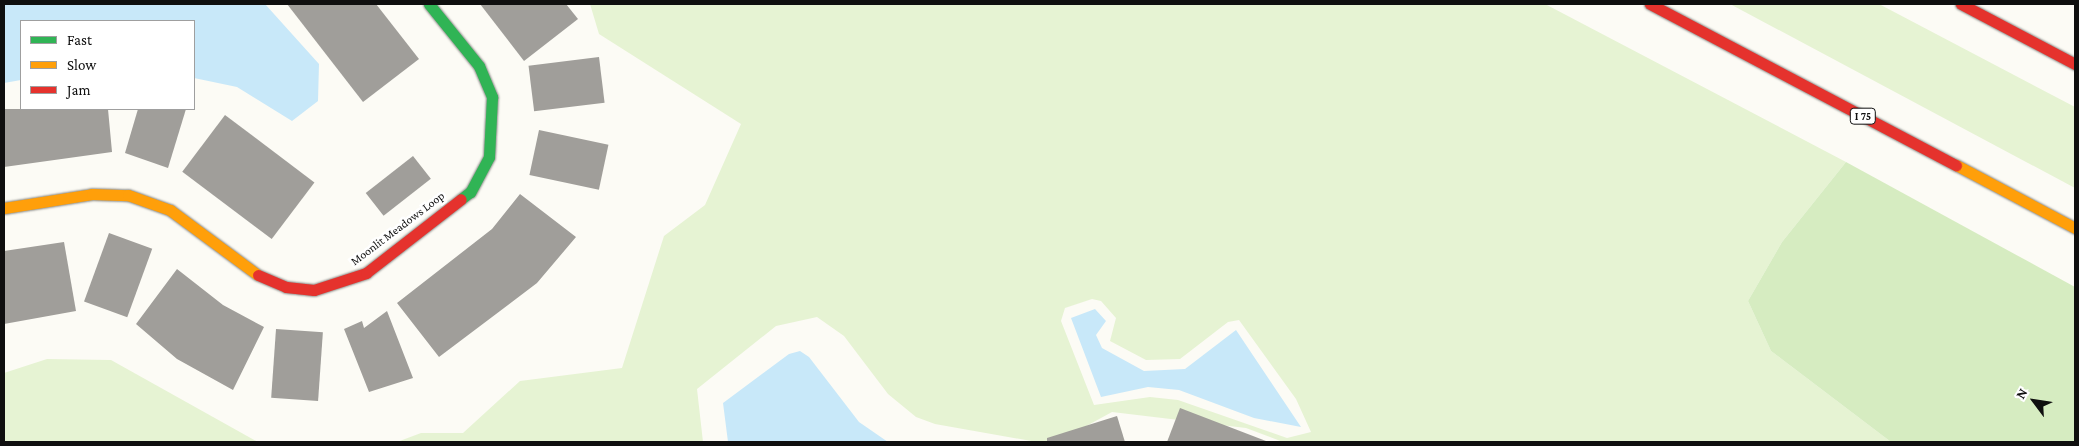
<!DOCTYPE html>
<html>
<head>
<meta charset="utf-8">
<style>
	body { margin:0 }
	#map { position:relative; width:2079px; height:446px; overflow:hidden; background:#fcfbf5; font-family:"Crimson Pro",serif }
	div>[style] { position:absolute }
	.green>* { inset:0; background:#e6f3d3 }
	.forest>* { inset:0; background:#d6ecc1 }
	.water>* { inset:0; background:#c8e8f9 }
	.building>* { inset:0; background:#a09e9a; transform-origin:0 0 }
	.roads { filter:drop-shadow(0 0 1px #8c8c89) drop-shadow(0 0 1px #8c8c89) }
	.fast>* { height:11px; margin:-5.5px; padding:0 5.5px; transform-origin:5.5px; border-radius:5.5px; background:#30b455 }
	.slow>* { height:11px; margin:-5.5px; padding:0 5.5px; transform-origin:5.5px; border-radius:5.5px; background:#ff9f0a }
	.jam>* { height:11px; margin:-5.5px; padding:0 5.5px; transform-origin:5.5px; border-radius:5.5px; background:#e5322d }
	span { translate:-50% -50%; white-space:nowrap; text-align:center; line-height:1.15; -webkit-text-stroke:5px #fff; paint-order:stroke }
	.shield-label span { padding:1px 4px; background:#fff; border:1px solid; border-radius:4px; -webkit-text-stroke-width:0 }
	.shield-label { font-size:11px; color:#0f0f0f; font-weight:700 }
	.street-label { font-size:12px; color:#0f0f0f }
	.frame { position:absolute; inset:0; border:5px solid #0f0f0f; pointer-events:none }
	.legend { position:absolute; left:20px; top:20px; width:175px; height:90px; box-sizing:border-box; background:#fff; border:1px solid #9f9f9f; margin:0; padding:6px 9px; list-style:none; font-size:15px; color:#0f0f0f }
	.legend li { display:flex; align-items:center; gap:10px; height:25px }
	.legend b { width:25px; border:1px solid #9f9f9f }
	.north { position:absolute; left:2009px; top:376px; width:50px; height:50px; -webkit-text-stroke:4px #fff; paint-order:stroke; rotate:301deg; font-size:14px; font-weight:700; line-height:20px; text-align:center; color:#0f0f0f }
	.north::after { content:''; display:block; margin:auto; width:18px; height:22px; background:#0f0f0f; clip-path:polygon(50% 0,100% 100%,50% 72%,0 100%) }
</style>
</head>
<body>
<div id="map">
	<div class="green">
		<div style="clip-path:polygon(evenodd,590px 4px,1545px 4px,1846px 162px,1782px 242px,1748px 301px,1771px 351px,1891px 442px,1283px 442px,1246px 428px,1112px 412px,1057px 442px,1037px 442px,935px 424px,916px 417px,888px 394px,844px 336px,817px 317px,776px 326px,697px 389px,703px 442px,397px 442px,421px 433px,463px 433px,520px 381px,622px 368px,664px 236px,705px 205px,741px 124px,599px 34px,590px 4px,1092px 299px,1101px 301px,1116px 318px,1110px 341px,1146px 360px,1180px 359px,1228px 322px,1239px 320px,1296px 399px,1311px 432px,1287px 438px,1178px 400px,1150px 397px,1094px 405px,1061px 321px,1065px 308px,1092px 299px)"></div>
		<div style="clip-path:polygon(1730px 4px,1879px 4px,2075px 107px,2075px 188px)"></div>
		<div style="clip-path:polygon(47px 359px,111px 360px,258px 442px,4px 442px,4px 373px)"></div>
	</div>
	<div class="forest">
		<div style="clip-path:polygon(1846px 162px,2075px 287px,2075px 442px,1891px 442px,1771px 351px,1748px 301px,1782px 242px)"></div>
	</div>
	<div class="water">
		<div style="clip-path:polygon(4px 4px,265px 4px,319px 64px,318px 101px,292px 121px,237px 87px,194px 78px,194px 21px,21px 21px,21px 80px,4px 83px)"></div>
		<div style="clip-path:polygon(1095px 309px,1106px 321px,1096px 335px,1102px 348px,1144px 371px,1185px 369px,1236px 330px,1301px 427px,1254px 418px,1179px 390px,1148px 387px,1101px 397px,1071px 318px)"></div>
		<div style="clip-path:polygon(800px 351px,809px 357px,859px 422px,888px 442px,728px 442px,723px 403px,789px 354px)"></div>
	</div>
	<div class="building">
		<div style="clip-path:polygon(287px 4px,376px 4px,419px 59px,363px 102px)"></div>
		<div style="clip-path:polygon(480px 4px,566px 4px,578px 19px,524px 61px)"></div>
		<div style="left:599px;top:57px;width:46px;height:71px;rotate:83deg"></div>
		<div style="clip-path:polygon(4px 109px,108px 109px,112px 152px,4px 167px)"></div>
		<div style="clip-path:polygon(138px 109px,186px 109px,168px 168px,125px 153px)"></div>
		<div style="left:225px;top:115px;width:112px;height:71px;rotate:37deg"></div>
		<div style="left:539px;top:130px;width:71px;height:46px;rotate:12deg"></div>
		<div style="left:413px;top:156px;width:29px;height:60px;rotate:52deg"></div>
		<div style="clip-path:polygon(520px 194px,576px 237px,537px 283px,439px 357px,397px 303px,492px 229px)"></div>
		<div style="left:109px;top:233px;width:46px;height:73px;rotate:20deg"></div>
		<div style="clip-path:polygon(64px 242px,76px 311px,4px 324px,4px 251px)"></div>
		<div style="clip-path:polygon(177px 269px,223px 305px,264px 327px,233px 390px,177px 359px,136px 324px)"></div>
		<div style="clip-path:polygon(387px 311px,413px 378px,369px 392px,344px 329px,362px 321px,364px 328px)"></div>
		<div style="left:276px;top:329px;width:47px;height:69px;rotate:4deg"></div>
		<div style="clip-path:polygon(1180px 408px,1266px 441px,1266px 442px,1167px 442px)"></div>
		<div style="clip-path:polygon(1117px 416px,1125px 442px,1047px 442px,1047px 438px)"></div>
	</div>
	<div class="roads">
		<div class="fast">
			<div style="left:429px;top:4px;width:80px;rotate:51.1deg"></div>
			<div style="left:479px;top:66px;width:34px;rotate:67deg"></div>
			<div style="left:492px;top:97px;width:60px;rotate:92.9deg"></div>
			<div style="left:489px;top:157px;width:40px;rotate:118deg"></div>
			<div style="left:470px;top:192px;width:11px;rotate:142deg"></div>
		</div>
		<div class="slow">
			<div style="left:1956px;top:165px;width:135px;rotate:27.9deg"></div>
			<div style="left:4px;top:208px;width:89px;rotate:-9deg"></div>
			<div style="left:92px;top:194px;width:36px;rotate:2deg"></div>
			<div style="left:128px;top:195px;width:45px;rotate:19.7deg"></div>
			<div style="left:170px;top:210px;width:109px;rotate:36.5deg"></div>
		</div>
		<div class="jam">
			<div style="left:1650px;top:4px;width:346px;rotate:27.8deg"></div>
			<div style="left:1961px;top:4px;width:129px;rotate:27.8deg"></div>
			<div style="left:258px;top:275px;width:30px;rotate:23deg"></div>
			<div style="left:286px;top:287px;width:28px;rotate:6deg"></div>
			<div style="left:314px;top:290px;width:55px;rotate:-18.1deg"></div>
			<div style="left:366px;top:273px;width:120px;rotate:-37.9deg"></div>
		</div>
	</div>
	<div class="shield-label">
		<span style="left:1863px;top:116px">I 75</span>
	</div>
	<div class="street-label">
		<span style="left:398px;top:229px;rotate:-37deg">Moonlit Meadows Loop</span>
	</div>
	<div class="frame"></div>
	<ul class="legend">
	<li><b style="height:6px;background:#30b455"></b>Fast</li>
	<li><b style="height:6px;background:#ff9f0a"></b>Slow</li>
	<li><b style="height:6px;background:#e5322d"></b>Jam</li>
	</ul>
	<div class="north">N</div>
</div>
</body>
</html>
